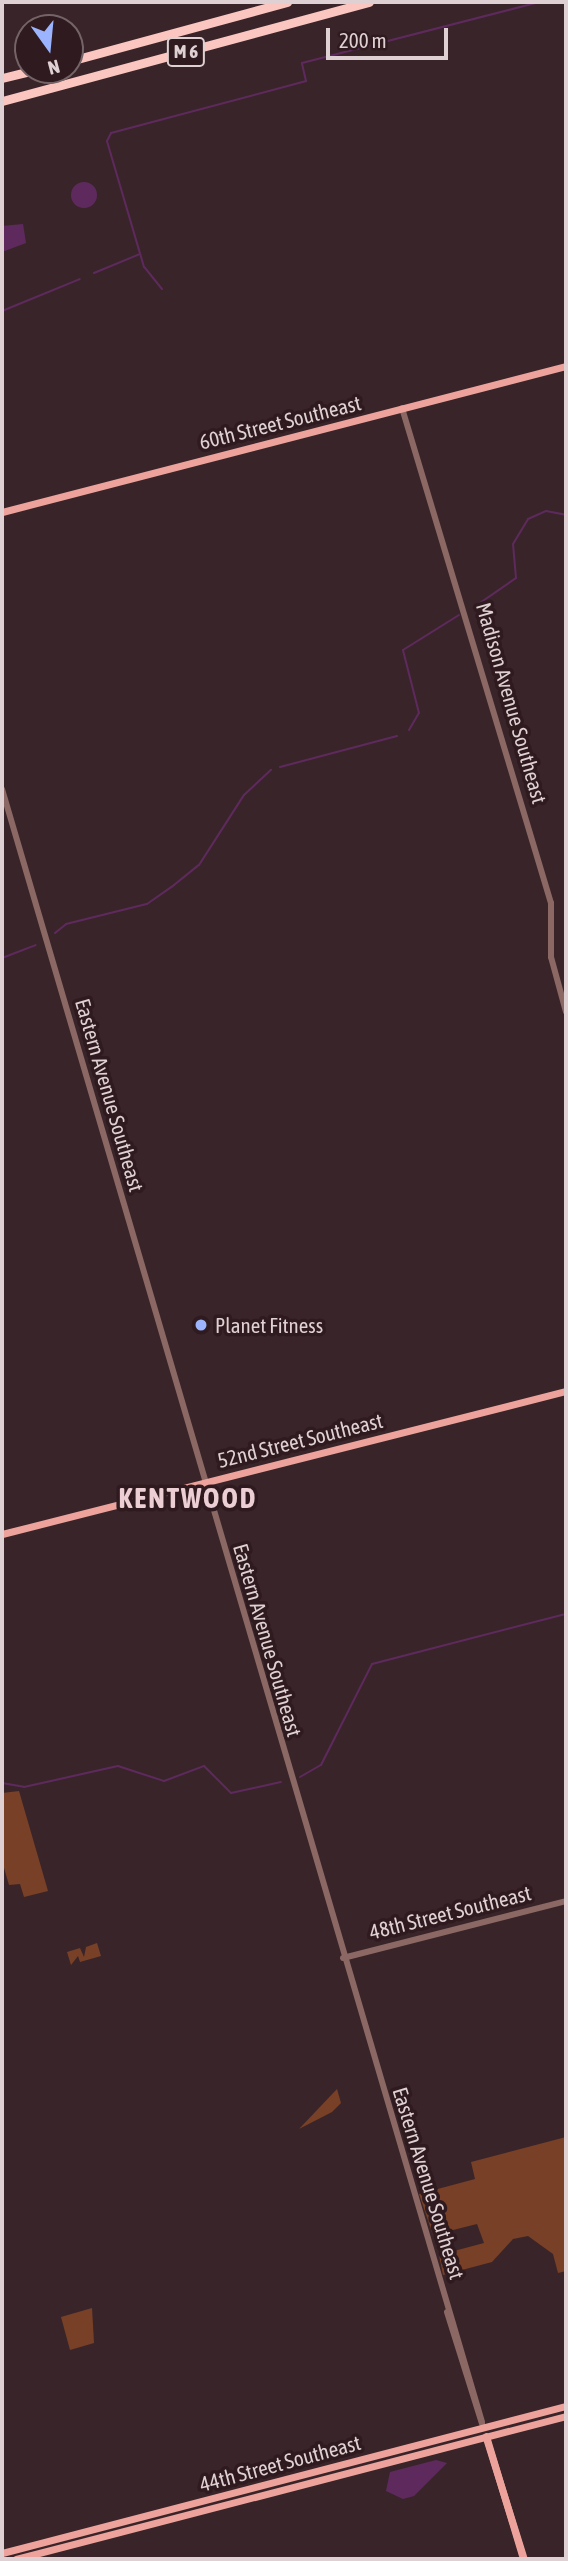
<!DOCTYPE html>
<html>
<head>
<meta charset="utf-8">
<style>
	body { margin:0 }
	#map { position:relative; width:568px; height:2561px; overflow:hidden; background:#392529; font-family:"Asap Condensed",sans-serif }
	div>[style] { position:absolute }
	.green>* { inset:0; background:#784026 }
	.water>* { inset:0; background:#5e2a5e }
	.round { border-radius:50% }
	.stream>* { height:2px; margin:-1px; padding:0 1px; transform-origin:1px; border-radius:1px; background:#5e2a5e }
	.minor>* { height:6px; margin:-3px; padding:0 3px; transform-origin:3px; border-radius:3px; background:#8c6864 }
	.major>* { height:7px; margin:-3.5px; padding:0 3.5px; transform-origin:3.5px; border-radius:3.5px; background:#eda39c }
	.highway>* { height:9px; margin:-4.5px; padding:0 4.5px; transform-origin:4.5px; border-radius:4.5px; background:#fcc6c0 }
	.dots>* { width:19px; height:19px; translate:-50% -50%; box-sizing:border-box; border:4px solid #2f1b1f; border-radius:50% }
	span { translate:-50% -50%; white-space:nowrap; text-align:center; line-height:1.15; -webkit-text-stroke:7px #2f1b1f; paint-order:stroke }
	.shield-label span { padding:2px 5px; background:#2f1b1f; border:2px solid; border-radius:5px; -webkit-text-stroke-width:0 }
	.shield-label { font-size:19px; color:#dfd1d3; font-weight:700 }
	.street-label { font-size:21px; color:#dfd1d3 }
	.poi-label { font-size:21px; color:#dfd1d3 }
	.left { translate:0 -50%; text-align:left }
	.district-label { font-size:28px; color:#eccfd4; font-weight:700; letter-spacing:2px }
	.frame { position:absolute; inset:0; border:4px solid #dfd1d3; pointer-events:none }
	.north { position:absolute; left:14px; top:14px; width:70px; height:70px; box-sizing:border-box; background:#2f1b1f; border:2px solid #756467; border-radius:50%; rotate:165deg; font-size:19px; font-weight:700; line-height:28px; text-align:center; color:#dfd1d3 }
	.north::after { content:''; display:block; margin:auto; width:24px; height:32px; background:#9bb4fd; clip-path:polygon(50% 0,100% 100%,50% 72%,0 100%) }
	.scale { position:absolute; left:326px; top:28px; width:122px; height:32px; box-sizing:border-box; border:4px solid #dfd1d3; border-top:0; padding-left:9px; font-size:21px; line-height:24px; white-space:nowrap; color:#dfd1d3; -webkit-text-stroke:5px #2f1b1f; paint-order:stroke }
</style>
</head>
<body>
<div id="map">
	<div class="green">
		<div style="clip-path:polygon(19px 1791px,48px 1891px,24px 1897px,20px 1884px,9px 1885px,2px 1861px,2px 1793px)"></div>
		<div style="clip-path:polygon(97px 1943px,101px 1956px,80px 1962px,78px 1956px,71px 1965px,67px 1952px,80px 1948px,84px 1957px,86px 1947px)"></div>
		<div style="clip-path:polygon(337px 2089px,341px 2103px,332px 2112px,299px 2129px)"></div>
		<div style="clip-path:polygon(566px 2137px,566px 2271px,558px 2273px,553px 2254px,528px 2236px,513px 2239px,492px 2262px,443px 2275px,439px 2255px,484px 2243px,477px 2224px,433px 2235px,419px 2194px,475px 2179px,471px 2162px)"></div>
		<div style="clip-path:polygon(92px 2308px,94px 2343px,70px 2350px,61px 2317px)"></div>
	</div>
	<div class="water">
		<div class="round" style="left:71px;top:182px;width:26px;height:26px"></div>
		<div style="clip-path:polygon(23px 224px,26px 243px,2px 252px,2px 226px)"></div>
		<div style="clip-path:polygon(436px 2460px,447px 2463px,414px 2496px,403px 2499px,386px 2491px,390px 2472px)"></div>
	</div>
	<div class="stream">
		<div style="left:94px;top:273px;width:50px;rotate:-22.4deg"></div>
		<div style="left:162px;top:289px;width:28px;rotate:-129deg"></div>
		<div style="left:144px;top:267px;width:131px;rotate:-106.4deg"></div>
		<div style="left:107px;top:141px;width:9px;rotate:-63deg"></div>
		<div style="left:111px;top:133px;width:202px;rotate:-14.9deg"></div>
		<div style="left:306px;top:81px;width:18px;rotate:-103deg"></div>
		<div style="left:302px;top:63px;width:246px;rotate:-14.4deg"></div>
		<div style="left:2px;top:311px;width:84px;rotate:-22.3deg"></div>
		<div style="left:474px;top:607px;width:51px;rotate:-34.6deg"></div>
		<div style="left:516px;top:578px;width:34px;rotate:-95deg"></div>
		<div style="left:513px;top:544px;width:29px;rotate:-59deg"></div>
		<div style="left:528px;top:519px;width:20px;rotate:-24deg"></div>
		<div style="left:546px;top:511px;width:20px;rotate:11deg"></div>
		<div style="left:409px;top:730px;width:20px;rotate:-60deg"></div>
		<div style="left:419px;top:713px;width:65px;rotate:-104.3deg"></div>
		<div style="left:403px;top:650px;width:66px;rotate:-32deg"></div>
		<div style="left:280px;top:767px;width:121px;rotate:-14.8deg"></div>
		<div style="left:55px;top:933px;width:14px;rotate:-39deg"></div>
		<div style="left:66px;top:924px;width:83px;rotate:-13.9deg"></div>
		<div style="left:147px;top:904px;width:33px;rotate:-35deg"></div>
		<div style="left:174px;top:885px;width:32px;rotate:-39deg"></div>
		<div style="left:199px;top:865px;width:83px;rotate:-57.3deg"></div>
		<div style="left:244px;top:795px;width:37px;rotate:-43deg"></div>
		<div style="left:2px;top:958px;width:36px;rotate:-21deg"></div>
		<div style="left:300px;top:1777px;width:24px;rotate:-30deg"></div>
		<div style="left:321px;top:1765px;width:113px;rotate:-63.2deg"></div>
		<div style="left:372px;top:1664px;width:200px;rotate:-14.5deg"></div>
		<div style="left:2px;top:1783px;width:22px;rotate:10deg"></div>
		<div style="left:24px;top:1787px;width:96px;rotate:-12.6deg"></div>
		<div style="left:118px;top:1766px;width:48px;rotate:18.1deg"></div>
		<div style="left:164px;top:1781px;width:43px;rotate:-20.6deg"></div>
		<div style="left:204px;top:1766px;width:38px;rotate:45deg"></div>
		<div style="left:231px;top:1793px;width:51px;rotate:-12.4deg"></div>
	</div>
	<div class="minor">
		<div style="left:402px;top:408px;width:517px;rotate:73.25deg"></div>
		<div style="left:551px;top:903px;width:54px;rotate:90deg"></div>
		<div style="left:551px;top:957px;width:57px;rotate:74.7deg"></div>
		<div style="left:2px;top:789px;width:1702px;rotate:73.62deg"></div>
		<div style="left:343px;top:1958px;width:230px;rotate:-14.3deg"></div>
		<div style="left:447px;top:2312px;width:117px;rotate:72.6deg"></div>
	</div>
	<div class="major">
		<div style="left:2px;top:512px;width:583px;rotate:-14.51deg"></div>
		<div style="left:2px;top:1534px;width:582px;rotate:-14.23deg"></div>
		<div style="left:486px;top:2436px;width:124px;rotate:73.2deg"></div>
		<div style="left:486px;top:2438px;width:127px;rotate:72.6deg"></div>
		<div style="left:2px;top:2553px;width:583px;rotate:-14.61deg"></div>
		<div style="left:16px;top:2559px;width:568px;rotate:-14.57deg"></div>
	</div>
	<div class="highway">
		<div style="left:70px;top:61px;width:225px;rotate:-15.2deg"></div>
		<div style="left:2px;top:78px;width:33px;rotate:-14deg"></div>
		<div style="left:2px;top:101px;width:380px;rotate:-15.1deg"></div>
	</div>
	<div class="dots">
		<div style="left:201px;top:1325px;background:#9bb4fd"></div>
	</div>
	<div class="shield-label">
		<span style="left:186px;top:52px">M 6</span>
	</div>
	<div class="street-label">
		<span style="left:280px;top:422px;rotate:-14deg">60th Street Southeast</span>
		<span style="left:512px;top:703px;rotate:74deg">Madison Avenue Southeast</span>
		<span style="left:110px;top:1095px;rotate:74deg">Eastern Avenue Southeast</span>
		<span style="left:300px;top:1440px;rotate:-14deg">52nd Street Southeast</span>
		<span style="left:268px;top:1640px;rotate:74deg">Eastern Avenue Southeast</span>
		<span style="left:450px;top:1912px;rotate:-14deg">48th Street Southeast</span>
		<span style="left:429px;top:2183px;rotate:73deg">Eastern Avenue Southeast</span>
		<span style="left:280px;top:2463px;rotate:-15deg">44th Street Southeast</span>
	</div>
	<div class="poi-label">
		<span class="left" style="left:215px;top:1325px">Planet Fitness</span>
	</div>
	<div class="district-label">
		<span style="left:188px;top:1498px">KENTWOOD</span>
	</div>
	<div class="frame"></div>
	<div class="north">N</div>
	<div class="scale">200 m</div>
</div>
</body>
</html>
